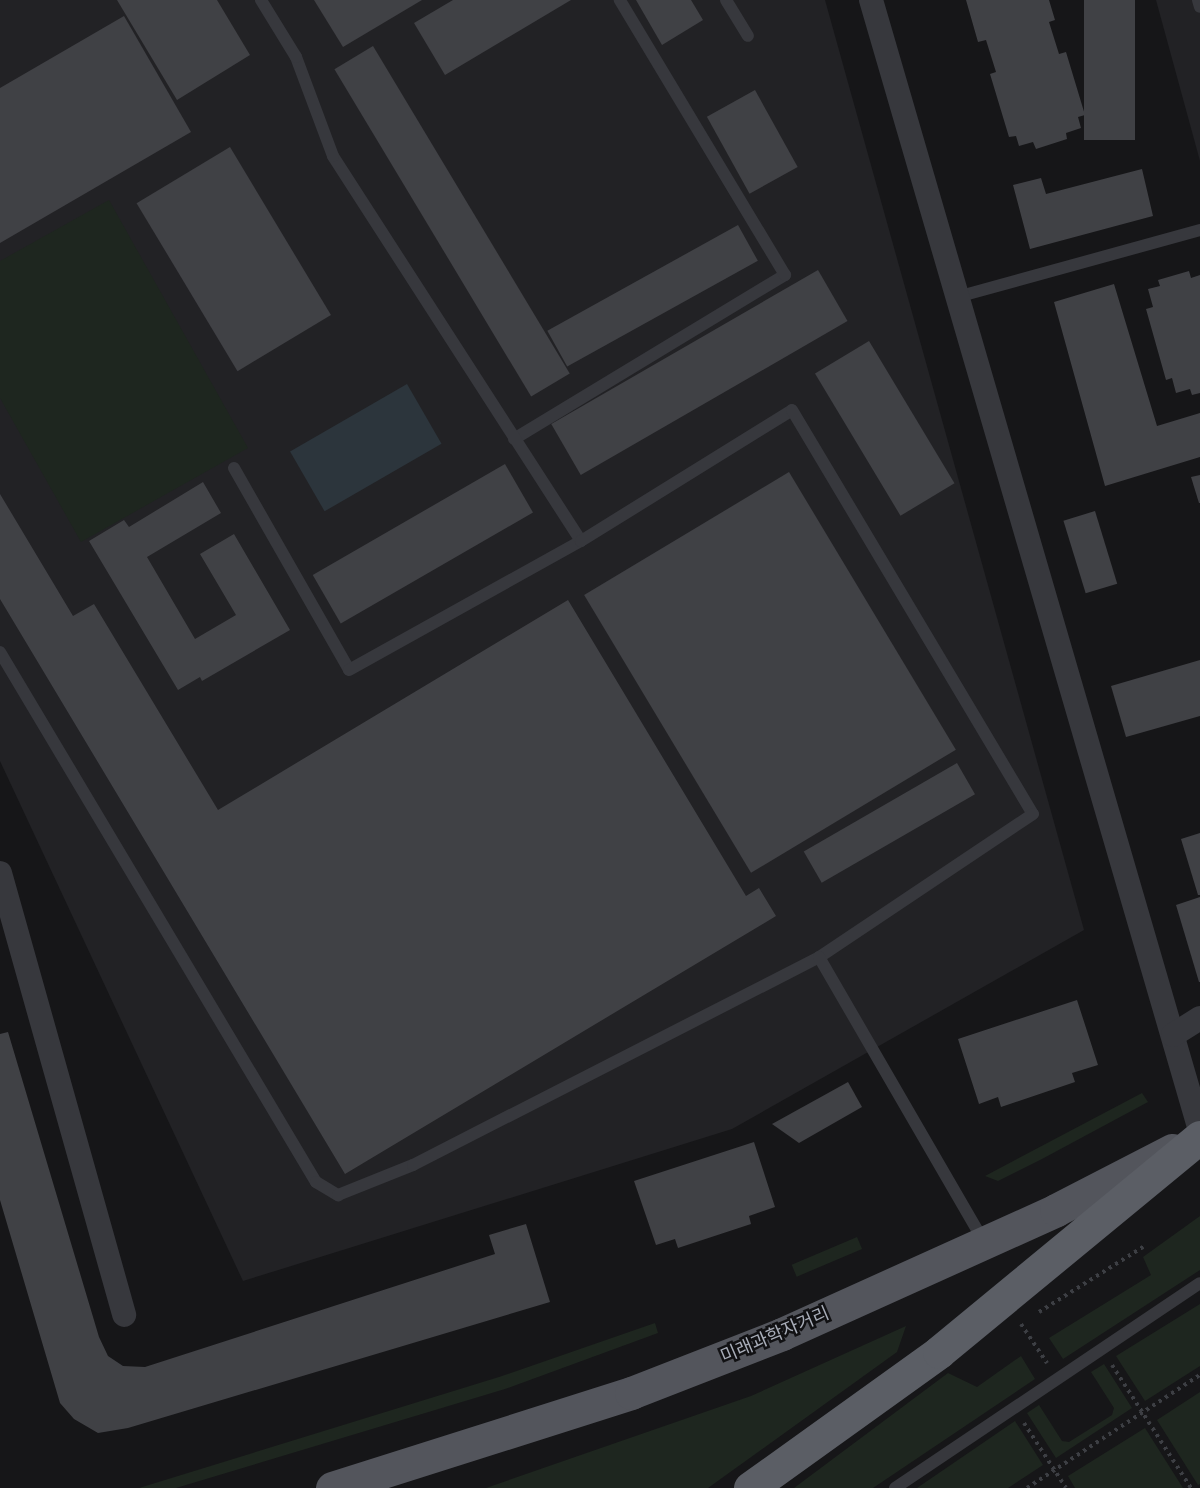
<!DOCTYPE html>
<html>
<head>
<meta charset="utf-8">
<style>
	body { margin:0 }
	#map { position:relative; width:1200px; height:1488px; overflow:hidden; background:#161618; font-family:Cabin,"Noto Sans KR",sans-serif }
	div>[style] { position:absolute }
	.built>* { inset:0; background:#222225 }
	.green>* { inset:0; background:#1e261f; transform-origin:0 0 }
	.water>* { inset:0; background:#2c353c; transform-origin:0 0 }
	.building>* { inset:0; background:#404145; transform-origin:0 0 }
	.path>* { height:4px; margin-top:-2px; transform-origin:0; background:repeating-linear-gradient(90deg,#3d3f44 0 3px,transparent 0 7.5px) }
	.service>* { height:12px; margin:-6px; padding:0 6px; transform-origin:6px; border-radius:6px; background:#37383d }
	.minor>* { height:24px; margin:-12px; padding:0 12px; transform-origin:12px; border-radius:12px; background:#37383d }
	.primary>* { height:33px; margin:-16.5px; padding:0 16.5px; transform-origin:16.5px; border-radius:16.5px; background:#53555c }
	.trunk>* { height:33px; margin:-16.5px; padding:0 16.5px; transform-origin:16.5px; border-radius:16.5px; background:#5b5e65 }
	span { translate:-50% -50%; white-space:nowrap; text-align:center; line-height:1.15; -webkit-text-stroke:5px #111113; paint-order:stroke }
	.street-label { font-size:18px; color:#a8adb8 }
</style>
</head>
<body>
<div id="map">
	<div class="built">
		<div style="clip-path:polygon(0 0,825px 0,1084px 930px,732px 1129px,243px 1281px,0 761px)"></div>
		<div style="clip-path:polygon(1156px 0,1200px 0,1200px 161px)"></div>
	</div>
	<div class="green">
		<div style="clip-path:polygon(109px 200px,248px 448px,81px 542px,0 398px,0 261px)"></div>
		<div style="clip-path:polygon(1142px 1093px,1148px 1102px,1042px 1159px,998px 1181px,985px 1176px)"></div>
		<div style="clip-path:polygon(1200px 1216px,1200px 1270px,1063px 1359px,1049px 1338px,1151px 1275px,1143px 1257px)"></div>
		<div style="left:857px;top:1237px;width:13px;height:71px;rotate:67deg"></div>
		<div style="clip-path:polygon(1200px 1304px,1200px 1366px,1145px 1401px,1116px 1356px)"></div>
		<div style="clip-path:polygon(655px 1323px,658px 1333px,505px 1389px,176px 1488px,139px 1488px,499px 1377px)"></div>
		<div style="clip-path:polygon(906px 1326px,897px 1352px,708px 1488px,486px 1488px,751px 1396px)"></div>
		<div style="clip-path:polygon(1021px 1356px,1035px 1379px,873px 1488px,794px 1488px,948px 1373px,977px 1387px)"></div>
		<div style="clip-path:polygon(1104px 1364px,1132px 1408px,1056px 1458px,1027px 1413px,1039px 1405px,1062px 1441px,1069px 1442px,1112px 1415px,1114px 1408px,1091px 1372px)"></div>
		<div style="clip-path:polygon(1200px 1392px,1200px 1484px,1198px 1485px,1157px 1420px)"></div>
		<div style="clip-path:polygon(1015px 1421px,1043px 1465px,1008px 1488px,917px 1488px)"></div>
		<div style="clip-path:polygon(1145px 1428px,1183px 1488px,1075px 1488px,1068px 1476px)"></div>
	</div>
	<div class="water">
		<div style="left:407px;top:384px;width:69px;height:135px;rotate:60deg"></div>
	</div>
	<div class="building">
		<div style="clip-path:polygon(117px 0,217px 0,250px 55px,177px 100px)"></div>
		<div style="clip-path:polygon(314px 0,422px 0,343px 47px)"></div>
		<div style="clip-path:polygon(453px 0,571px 0,445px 75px,414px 23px)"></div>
		<div style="clip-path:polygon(636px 0,691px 0,703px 20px,662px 45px)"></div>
		<div style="clip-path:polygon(966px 0,1049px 0,1055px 20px,1049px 22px,1059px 54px,1066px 52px,1085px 115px,1078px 117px,1081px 128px,1066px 133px,1067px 139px,1036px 149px,1033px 142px,1019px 146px,1016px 136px,1009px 137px,990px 74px,996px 72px,986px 40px,978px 42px)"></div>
		<div style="left:1084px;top:0;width:51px;height:140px"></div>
		<div style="clip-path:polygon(124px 16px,191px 132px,0 243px,0 88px)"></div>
		<div style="left:373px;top:46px;width:382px;height:45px;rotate:59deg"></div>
		<div style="left:755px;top:90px;width:88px;height:55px;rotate:61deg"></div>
		<div style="left:230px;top:147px;width:196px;height:109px;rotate:59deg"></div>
		<div style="clip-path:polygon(1142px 169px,1153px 216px,1030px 249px,1013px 185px,1041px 178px,1046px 194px)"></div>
		<div style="left:738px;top:225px;width:41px;height:218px;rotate:61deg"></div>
		<div style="left:818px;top:270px;width:59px;height:308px;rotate:60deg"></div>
		<div style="clip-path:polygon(1189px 271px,1191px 278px,1200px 275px,1200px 393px,1192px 395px,1190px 389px,1176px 393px,1172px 378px,1166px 380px,1146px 309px,1153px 307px,1148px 289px,1160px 286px,1158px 280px)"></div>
		<div style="clip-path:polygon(1114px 284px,1157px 426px,1200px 413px,1200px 457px,1105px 486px,1054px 302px)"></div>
		<div style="left:869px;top:341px;width:166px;height:63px;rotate:59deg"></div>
		<div style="left:505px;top:464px;width:56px;height:222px;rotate:60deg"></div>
		<div style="left:789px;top:472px;width:324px;height:239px;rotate:59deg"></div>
		<div style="clip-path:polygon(1200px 475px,1200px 503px,1199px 503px,1191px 477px)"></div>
		<div style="clip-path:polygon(203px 482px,221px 513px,147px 557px,195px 639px,236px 615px,200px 554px,234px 534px,290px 630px,202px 681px,200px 677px,178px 690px,89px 541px,124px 520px,129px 527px)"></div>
		<div style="clip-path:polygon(0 494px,73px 616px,94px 604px,218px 810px,568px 600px,746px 896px,759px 888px,776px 916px,345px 1174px,0 599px)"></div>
		<div style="left:1095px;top:511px;width:76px;height:33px;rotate:73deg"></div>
		<div style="clip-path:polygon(1200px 660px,1200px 716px,1126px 737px,1111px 686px)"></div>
		<div style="left:957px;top:763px;width:36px;height:177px;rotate:60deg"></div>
		<div style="clip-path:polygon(1200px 833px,1200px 895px,1198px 895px,1181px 839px)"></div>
		<div style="clip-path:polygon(1200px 897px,1200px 982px,1199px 982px,1176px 905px)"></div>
		<div style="clip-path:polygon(1077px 1000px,1098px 1065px,1072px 1073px,1075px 1082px,1001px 1107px,998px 1097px,979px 1104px,958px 1039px)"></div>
		<div style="clip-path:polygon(8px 1032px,99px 1337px,108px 1356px,123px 1366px,145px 1367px,495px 1254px,489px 1235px,526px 1224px,550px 1302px,128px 1428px,98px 1433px,74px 1419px,60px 1403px,0 1200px,0 1034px)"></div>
		<div style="clip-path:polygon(848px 1082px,862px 1107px,799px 1143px,772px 1124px)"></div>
		<div style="clip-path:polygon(754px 1142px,775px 1207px,749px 1216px,751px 1224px,678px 1248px,675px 1239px,656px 1245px,634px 1181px)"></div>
	</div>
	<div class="path">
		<div style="left:1039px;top:1312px;width:123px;rotate:-32deg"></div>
		<div style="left:1021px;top:1324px;width:47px;rotate:56.3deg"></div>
		<div style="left:1112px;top:1365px;width:146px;rotate:57.3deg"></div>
		<div style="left:1024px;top:1423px;width:77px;rotate:57.1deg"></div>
		<div style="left:1027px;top:1488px;width:207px;rotate:-33.2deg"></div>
	</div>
	<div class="service">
		<div style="left:726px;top:0;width:42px;rotate:58.6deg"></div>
		<div style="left:1198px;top:0;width:7px;rotate:74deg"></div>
		<div style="left:957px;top:297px;width:252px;rotate:-15.4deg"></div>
		<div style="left:514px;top:439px;width:317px;rotate:-31.2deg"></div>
		<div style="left:785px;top:275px;width:321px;rotate:-121deg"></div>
		<div style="left:234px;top:468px;width:232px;rotate:60.3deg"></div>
		<div style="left:349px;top:670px;width:265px;rotate:-29.1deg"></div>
		<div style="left:581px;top:541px;width:458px;rotate:-122.8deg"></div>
		<div style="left:333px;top:156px;width:106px;rotate:-110.5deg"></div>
		<div style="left:296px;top:57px;width:67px;rotate:-121.6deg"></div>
		<div style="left:581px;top:541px;width:248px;rotate:-31.8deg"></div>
		<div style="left:792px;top:410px;width:470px;rotate:59.2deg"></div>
		<div style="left:1033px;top:814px;width:257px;rotate:146.2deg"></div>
		<div style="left:0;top:652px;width:617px;rotate:59.2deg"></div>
		<div style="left:316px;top:1182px;width:26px;rotate:31deg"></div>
		<div style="left:338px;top:1195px;width:81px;rotate:-21.8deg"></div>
		<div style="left:413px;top:1165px;width:456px;rotate:-27.1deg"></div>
		<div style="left:819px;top:957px;width:329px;rotate:59.9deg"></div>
		<div style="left:895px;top:1488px;width:367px;rotate:-33.9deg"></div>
	</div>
	<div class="minor">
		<div style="left:871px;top:0;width:1177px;rotate:73.77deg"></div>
		<div style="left:0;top:873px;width:459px;rotate:74.3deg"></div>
		<div style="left:1173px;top:1035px;width:32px;rotate:-32deg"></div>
	</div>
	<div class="primary">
		<div style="left:332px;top:1488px;width:314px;rotate:-17.6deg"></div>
		<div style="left:631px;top:1393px;width:162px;rotate:-21.3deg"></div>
		<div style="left:782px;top:1334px;width:301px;rotate:-24.3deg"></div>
		<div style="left:1056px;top:1210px;width:131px;rotate:-27.3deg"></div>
	</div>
	<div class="trunk">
		<div style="left:750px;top:1488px;width:233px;rotate:-35.7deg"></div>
		<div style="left:939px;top:1352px;width:338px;rotate:-39.5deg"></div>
	</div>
	<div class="street-label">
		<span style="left:775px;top:1335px;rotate:-23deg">미래과학자거리</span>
	</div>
</div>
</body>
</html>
